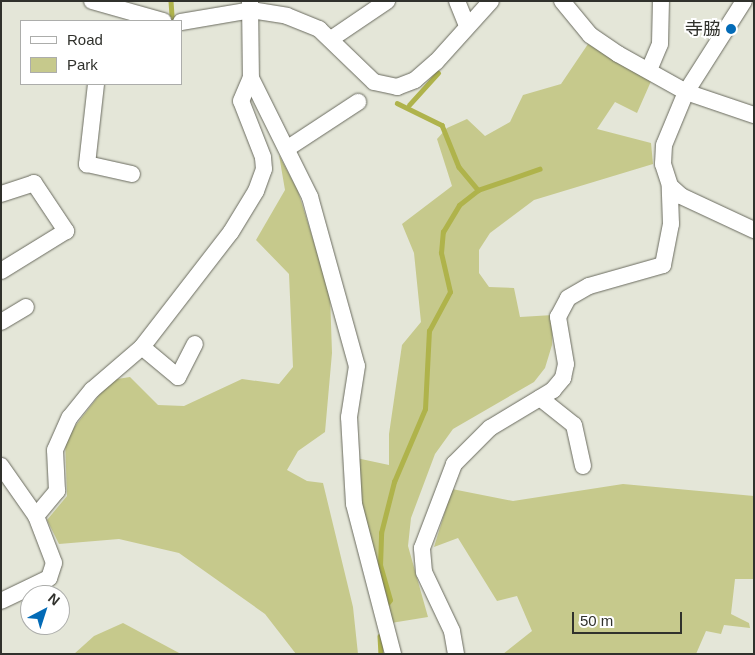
<!DOCTYPE html>
<html>
<head>
<meta charset="utf-8">
<style>
	body { margin:0 }
	#map { position:relative; width:755px; height:655px; overflow:hidden; background:#e4e6d8; font-family:Arial,"Noto Sans JP",sans-serif }
	div>[style] { position:absolute }
	.green>* { inset:0; background:#c6c98c }
	.stream>* { height:4.5px; margin:-2.25px; padding:0 2.25px; transform-origin:2.25px; border-radius:2.25px; background:#afb34b }
	.roads { filter:drop-shadow(0 0 1px #6a6b5f) drop-shadow(0 0 1px #6a6b5f) }
	.minor>* { height:16px; margin:-8px; padding:0 8px; transform-origin:8px; border-radius:8px; background:#fff }
	.dots>* { width:14px; height:14px; translate:-50% -50%; box-sizing:border-box; border:2px solid #fff; border-radius:50% }
	span { translate:-50% -50%; white-space:nowrap; text-align:center; line-height:1.15; -webkit-text-stroke:4px #fff; paint-order:stroke }
	.poi-label { font-size:18px; color:#30312c }
	.right { translate:-100% -50%; text-align:right }
	.frame { position:absolute; inset:0; border:2px solid #30312c; pointer-events:none }
	.legend { position:absolute; left:20px; top:20px; width:162px; height:65px; box-sizing:border-box; background:#fff; border:1px solid #acadab; margin:0; padding:6px 9px; list-style:none; font-size:15px; color:#30312c }
	.legend li { display:flex; align-items:center; gap:10px; height:25px }
	.legend b { width:25px; border:1px solid #acadab }
	.north { position:absolute; left:20px; top:585px; width:50px; height:50px; box-sizing:border-box; background:#fff; border:1px solid #acadab; border-radius:50%; rotate:40deg; font-size:14px; font-weight:700; line-height:20px; text-align:center; color:#30312c }
	.north::after { content:''; display:block; margin:auto; width:18px; height:22px; background:#036bb7; clip-path:polygon(50% 0,100% 100%,50% 72%,0 100%) }
	.scale { position:absolute; left:572px; top:612px; width:110px; height:22px; box-sizing:border-box; border:2px solid #30312c; border-top:0; padding-left:6px; font-size:15px; line-height:18px; white-space:nowrap; color:#30312c; -webkit-text-stroke:4px #fff; paint-order:stroke }
</style>
</head>
<body>
<div id="map">
	<div class="green">
		<div style="clip-path:polygon(588px 44px,652px 79px,637px 113px,615px 102px,597px 129px,651px 143px,653px 164px,534px 200px,490px 233px,479px 250px,479px 273px,489px 287px,514px 288px,520px 317px,553px 315px,552px 345px,545px 368px,534px 382px,453px 429px,435px 454px,411px 518px,408px 546px,428px 617px,391px 623px,347px 456px,389px 465px,389px 434px,402px 345px,421px 322px,414px 253px,402px 224px,452px 186px,437px 139px,447px 128px,467px 119px,485px 136px,510px 122px,523px 95px,561px 84px)"></div>
		<div style="clip-path:polygon(279px 155px,298px 191px,330px 294px,332px 353px,325px 432px,298px 451px,287px 470px,307px 481px,323px 483px,353px 607px,358px 654px,296px 654px,265px 614px,179px 553px,119px 539px,59px 544px,47px 520px,67px 496px,65px 439px,111px 380px,130px 377px,158px 405px,184px 406px,242px 379px,279px 384px,293px 367px,289px 274px,256px 240px,285px 190px)"></div>
		<div style="clip-path:polygon(623px 484px,754px 496px,754px 579px,735px 579px,731px 614px,749px 623px,750px 628px,724px 625px,721px 634px,706px 631px,696px 654px,503px 654px,532px 631px,517px 596px,497px 601px,458px 538px,434px 547px,452px 489px,513px 501px)"></div>
		<div style="clip-path:polygon(123px 623px,181px 654px,74px 654px,94px 636px)"></div>
	</div>
	<div class="stream">
		<div style="left:171px;top:1px;width:16px;rotate:86deg"></div>
		<div style="left:397px;top:103px;width:50px;rotate:26.1deg"></div>
		<div style="left:442px;top:125px;width:45px;rotate:68deg"></div>
		<div style="left:459px;top:167px;width:30px;rotate:50deg"></div>
		<div style="left:409px;top:105px;width:43px;rotate:-47.8deg"></div>
		<div style="left:386px;top:605px;width:6px;rotate:-51deg"></div>
		<div style="left:390px;top:600px;width:35px;rotate:-106deg"></div>
		<div style="left:380px;top:566px;width:33px;rotate:-88deg"></div>
		<div style="left:381px;top:533px;width:53px;rotate:-75.7deg"></div>
		<div style="left:394px;top:482px;width:79px;rotate:-67deg"></div>
		<div style="left:425px;top:409px;width:78px;rotate:-87.1deg"></div>
		<div style="left:429px;top:331px;width:44px;rotate:-61.7deg"></div>
		<div style="left:450px;top:292px;width:40px;rotate:-103deg"></div>
		<div style="left:441px;top:253px;width:21px;rotate:-85deg"></div>
		<div style="left:443px;top:232px;width:31px;rotate:-59deg"></div>
		<div style="left:459px;top:205px;width:24px;rotate:-38deg"></div>
		<div style="left:478px;top:190px;width:65px;rotate:-19deg"></div>
		<div style="left:380px;top:636px;width:18px;rotate:87deg"></div>
	</div>
	<div class="roads">
		<div class="minor">
			<div style="left:92px;top:1px;width:74px;rotate:15.7deg"></div>
			<div style="left:250px;top:1px;width:77px;rotate:89.3deg"></div>
			<div style="left:251px;top:78px;width:133px;rotate:63.6deg"></div>
			<div style="left:310px;top:197px;width:175px;rotate:74.5deg"></div>
			<div style="left:357px;top:366px;width:52px;rotate:98.9deg"></div>
			<div style="left:349px;top:417px;width:87px;rotate:86.7deg"></div>
			<div style="left:354px;top:504px;width:155px;rotate:75.4deg"></div>
			<div style="left:457px;top:1px;width:24px;rotate:68deg"></div>
			<div style="left:562px;top:1px;width:44px;rotate:50.5deg"></div>
			<div style="left:590px;top:35px;width:34px;rotate:34deg"></div>
			<div style="left:618px;top:54px;width:78px;rotate:29.2deg"></div>
			<div style="left:686px;top:92px;width:72px;rotate:18.7deg"></div>
			<div style="left:744px;top:1px;width:108px;rotate:122.5deg"></div>
			<div style="left:686px;top:92px;width:57px;rotate:112.5deg"></div>
			<div style="left:664px;top:145px;width:19px;rotate:93deg"></div>
			<div style="left:663px;top:164px;width:23px;rotate:72deg"></div>
			<div style="left:670px;top:186px;width:15px;rotate:42deg"></div>
			<div style="left:681px;top:196px;width:81px;rotate:25deg"></div>
			<div style="left:181px;top:22px;width:71px;rotate:-9.7deg"></div>
			<div style="left:251px;top:10px;width:36px;rotate:9deg"></div>
			<div style="left:287px;top:16px;width:35px;rotate:22deg"></div>
			<div style="left:319px;top:29px;width:76px;rotate:43.9deg"></div>
			<div style="left:374px;top:82px;width:24px;rotate:12deg"></div>
			<div style="left:397px;top:87px;width:19px;rotate:-21deg"></div>
			<div style="left:415px;top:80px;width:28px;rotate:-41deg"></div>
			<div style="left:436px;top:62px;width:82px;rotate:-48deg"></div>
			<div style="left:331px;top:39px;width:68px;rotate:-34.2deg"></div>
			<div style="left:649px;top:70px;width:28px;rotate:-67deg"></div>
			<div style="left:660px;top:44px;width:43px;rotate:-88.7deg"></div>
			<div style="left:96px;top:84px;width:81px;rotate:96.4deg"></div>
			<div style="left:87px;top:164px;width:46px;rotate:12.5deg"></div>
			<div style="left:288px;top:148px;width:84px;rotate:-33.3deg"></div>
			<div style="left:1px;top:194px;width:35px;rotate:-18deg"></div>
			<div style="left:34px;top:183px;width:58px;rotate:56.3deg"></div>
			<div style="left:66px;top:231px;width:76px;rotate:148.4deg"></div>
			<div style="left:1px;top:322px;width:29px;rotate:-31deg"></div>
			<div style="left:142px;top:347px;width:47px;rotate:39.8deg"></div>
			<div style="left:178px;top:377px;width:37px;rotate:-63deg"></div>
			<div style="left:540px;top:398px;width:43px;rotate:38.5deg"></div>
			<div style="left:574px;top:425px;width:42px;rotate:77.6deg"></div>
			<div style="left:1px;top:466px;width:61px;rotate:55deg"></div>
			<div style="left:36px;top:516px;width:50px;rotate:69deg"></div>
			<div style="left:54px;top:563px;width:16px;rotate:108deg"></div>
			<div style="left:49px;top:578px;width:53px;rotate:154.4deg"></div>
			<div style="left:36px;top:516px;width:33px;rotate:-50deg"></div>
			<div style="left:57px;top:491px;width:41px;rotate:-92.8deg"></div>
			<div style="left:55px;top:450px;width:36px;rotate:-66deg"></div>
			<div style="left:70px;top:417px;width:35px;rotate:-51deg"></div>
			<div style="left:92px;top:390px;width:66px;rotate:-40.7deg"></div>
			<div style="left:142px;top:347px;width:145px;rotate:-52.3deg"></div>
			<div style="left:231px;top:232px;width:48px;rotate:-58.6deg"></div>
			<div style="left:256px;top:191px;width:23px;rotate:-70deg"></div>
			<div style="left:264px;top:169px;width:12px;rotate:-95deg"></div>
			<div style="left:263px;top:157px;width:60px;rotate:-111.4deg"></div>
			<div style="left:241px;top:101px;width:25px;rotate:-67deg"></div>
			<div style="left:456px;top:654px;width:23px;rotate:-100deg"></div>
			<div style="left:452px;top:631px;width:65px;rotate:-115.4deg"></div>
			<div style="left:424px;top:572px;width:24px;rotate:-95deg"></div>
			<div style="left:422px;top:548px;width:90px;rotate:-69.1deg"></div>
			<div style="left:454px;top:464px;width:51px;rotate:-45deg"></div>
			<div style="left:490px;top:428px;width:74px;rotate:-31.1deg"></div>
			<div style="left:553px;top:390px;width:16px;rotate:-50deg"></div>
			<div style="left:563px;top:378px;width:14px;rotate:-78deg"></div>
			<div style="left:566px;top:364px;width:48px;rotate:-99.7deg"></div>
			<div style="left:558px;top:317px;width:21px;rotate:-62deg"></div>
			<div style="left:568px;top:298px;width:24px;rotate:-30deg"></div>
			<div style="left:589px;top:286px;width:77px;rotate:-15.8deg"></div>
			<div style="left:663px;top:265px;width:42px;rotate:-79deg"></div>
			<div style="left:671px;top:224px;width:38px;rotate:-92deg"></div>
		</div>
	</div>
	<div class="dots">
		<div style="left:731px;top:29px;background:#036bb7"></div>
	</div>
	<div class="poi-label">
		<span class="right" style="left:721px;top:29px">寺脇</span>
	</div>
	<div class="frame"></div>
	<ul class="legend">
	<li><b style="height:6px;background:#fff"></b>Road</li>
	<li><b style="height:14px;background:#c6c98c"></b>Park</li>
	</ul>
	<div class="north">N</div>
	<div class="scale">50 m</div>
</div>
</body>
</html>
